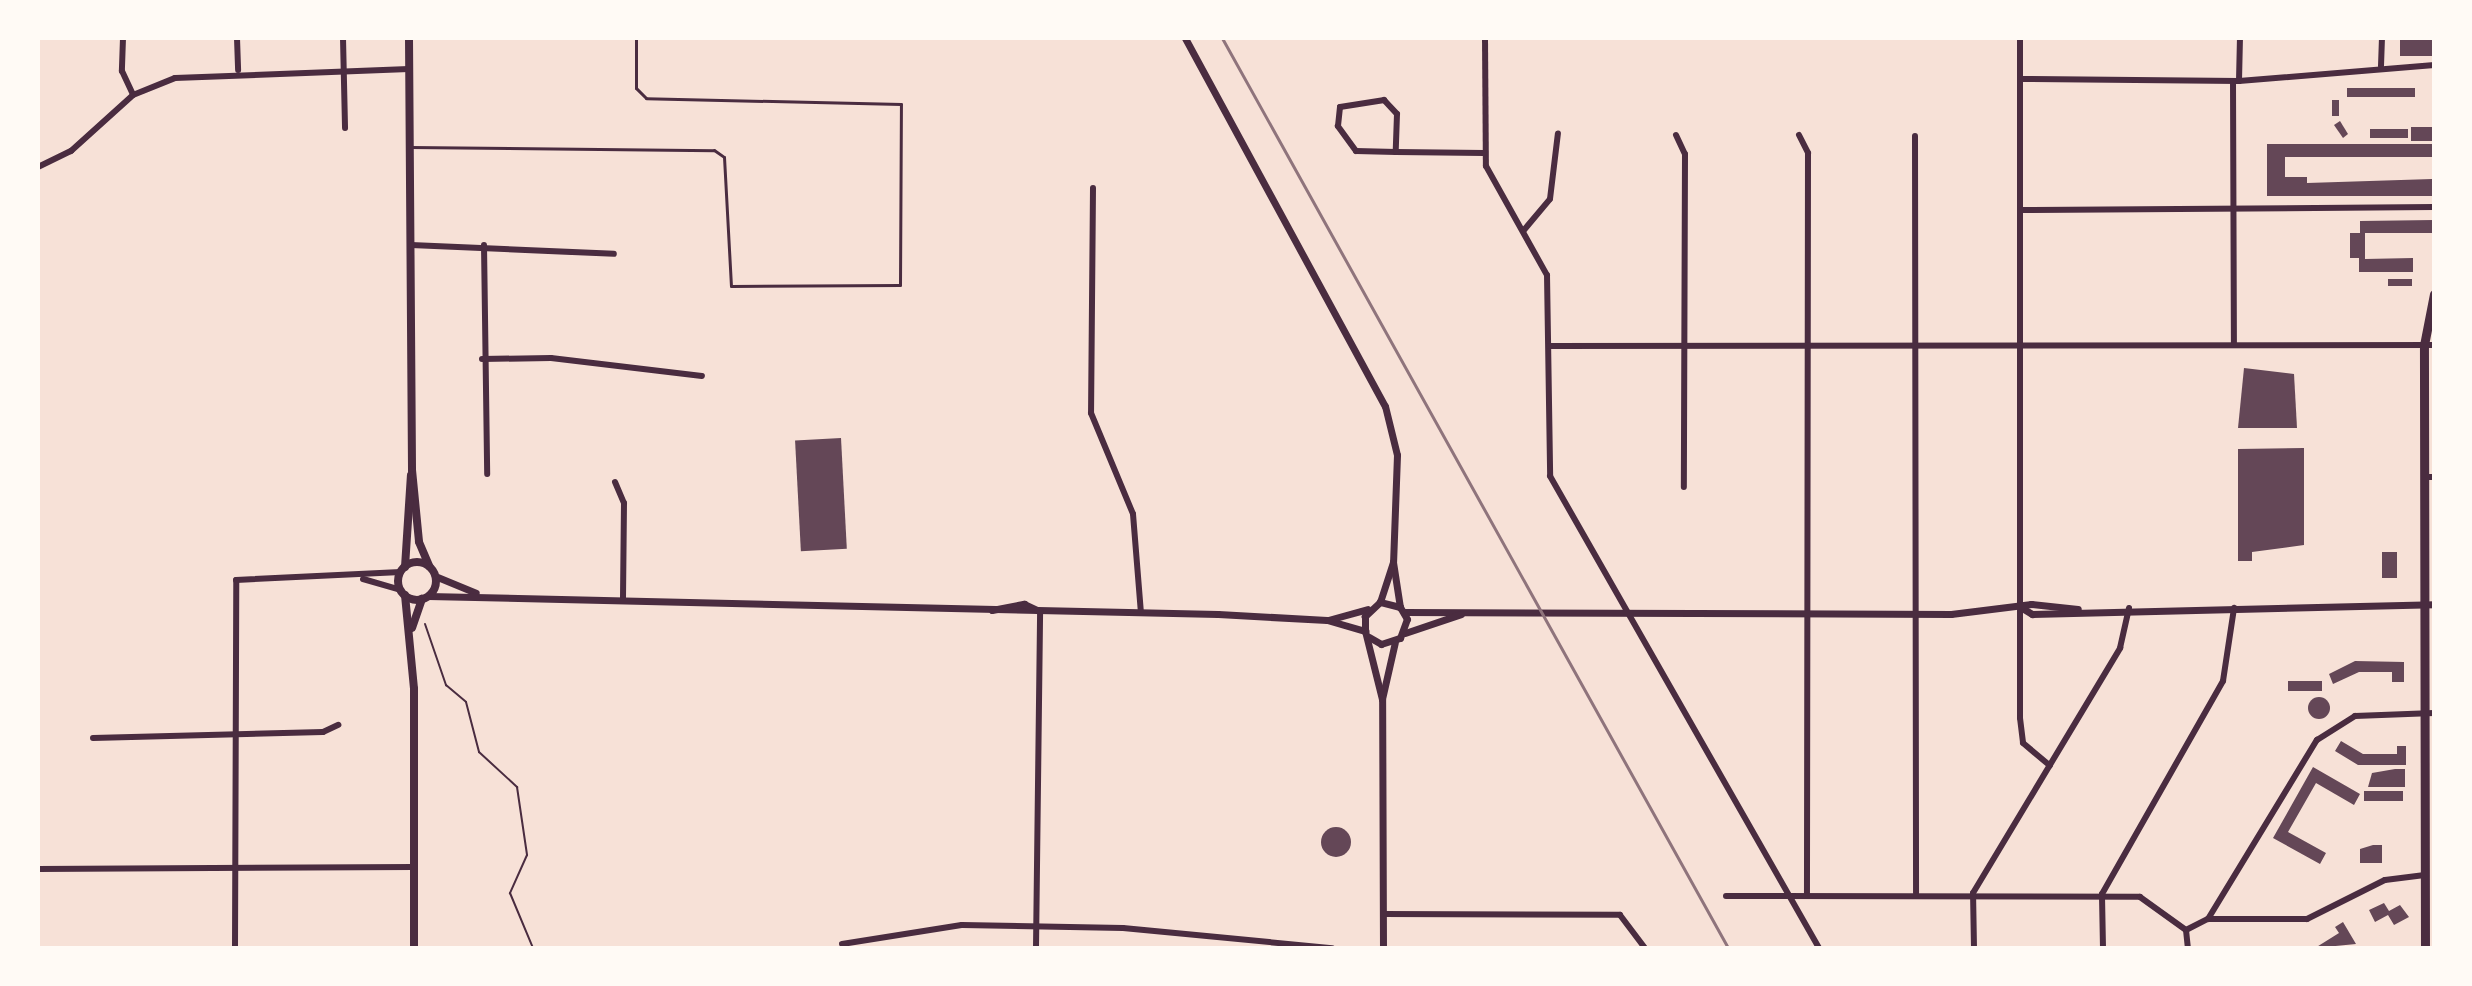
<!DOCTYPE html>
<html>
<head>
<meta charset="utf-8">
<style>
	body { margin:0 }
	#map { position:relative; width:2472px; height:986px; overflow:hidden; background:#f7e1d7; font-family:"Space Grotesk",sans-serif }
	div>[style] { position:absolute }
	.building>* { inset:0; background:#644757; transform-origin:0 0 }
	.round { border-radius:50% }
	.path>* { height:2px; margin:-1px; padding:0 1px; transform-origin:1px; border-radius:1px; background:#4a2c40 }
	.service>* { height:3px; margin:-1.5px; padding:0 1.5px; transform-origin:1.5px; border-radius:1.5px; background:#4a2c40 }
	.minor>* { height:6px; margin:-3px; padding:0 3px; transform-origin:3px; border-radius:3px; background:#4a2c40 }
	.tertiary>* { height:7px; margin:-3.5px; padding:0 3.5px; transform-origin:3.5px; border-radius:3.5px; background:#4a2c40 }
	.secondary>* { height:8px; margin:-4px; padding:0 4px; transform-origin:4px; border-radius:4px; background:#4a2c40 }
	.secondary>.ring { margin:-4px; padding:0; box-sizing:content-box; background:none; border:8px solid #4a2c40; border-radius:50% }
	.primary>* { height:9px; margin:-4.5px; padding:0 4.5px; transform-origin:4.5px; border-radius:4.5px; background:#4a2c40 }
	.rail>* { height:3px; margin:-1.5px; padding:0 1.5px; transform-origin:1.5px; border-radius:1.5px; background:#8f747c }
	span { translate:-50% -50%; white-space:nowrap; text-align:center; line-height:1.15; -webkit-text-stroke:7px #fffaf5; paint-order:stroke }
	.frame { position:absolute; inset:0; border:40px solid #fffaf5; pointer-events:none }
</style>
</head>
<body>
<div id="map">
	<div class="building">
		<div style="left:2400px;top:38px;width:34px;height:18px"></div>
		<div style="left:2347px;top:88px;width:68px;height:9px"></div>
		<div style="left:2332px;top:100px;width:7px;height:16px"></div>
		<div style="clip-path:polygon(2340px 121px,2348px 134px,2343px 138px,2334px 125px)"></div>
		<div style="left:2411px;top:127px;width:23px;height:14px"></div>
		<div style="left:2370px;top:129px;width:38px;height:9px"></div>
		<div style="clip-path:polygon(2267px 144px,2434px 144px,2434px 157px,2285px 157px,2285px 177px,2307px 177px,2307px 183px,2432px 179px,2432px 196px,2267px 196px)"></div>
		<div style="clip-path:polygon(2434px 220px,2434px 233px,2365px 233px,2365px 259px,2413px 258px,2413px 272px,2359px 272px,2359px 258px,2350px 258px,2350px 233px,2360px 233px,2360px 221px)"></div>
		<div style="left:2388px;top:279px;width:24px;height:7px"></div>
		<div style="clip-path:polygon(2244px 368px,2294px 374px,2297px 428px,2238px 428px)"></div>
		<div style="left:841px;top:438px;width:111px;height:46px;rotate:87deg"></div>
		<div style="clip-path:polygon(2304px 448px,2304px 545px,2252px 552px,2252px 561px,2238px 561px,2238px 449px)"></div>
		<div style="left:2382px;top:552px;width:15px;height:26px"></div>
		<div style="clip-path:polygon(2355px 661px,2404px 662px,2404px 682px,2392px 682px,2392px 672px,2359px 672px,2333px 684px,2329px 674px)"></div>
		<div style="left:2288px;top:681px;width:34px;height:10px"></div>
		<div class="round" style="left:2308px;top:697px;width:22px;height:22px"></div>
		<div style="clip-path:polygon(2341px 741px,2363px 754px,2397px 754px,2397px 746px,2406px 746px,2406px 765px,2358px 765px,2335px 751px)"></div>
		<div style="clip-path:polygon(2313px 767px,2360px 794px,2354px 805px,2316px 783px,2288px 832px,2326px 853px,2320px 864px,2273px 838px)"></div>
		<div style="clip-path:polygon(2395px 769px,2405px 769px,2405px 787px,2368px 787px,2372px 773px)"></div>
		<div style="left:2364px;top:791px;width:39px;height:10px"></div>
		<div class="round" style="left:1321px;top:827px;width:30px;height:30px"></div>
		<div style="clip-path:polygon(2373px 845px,2382px 845px,2382px 863px,2360px 863px,2360px 849px)"></div>
		<div style="clip-path:polygon(2384px 903px,2389px 911px,2400px 905px,2409px 917px,2394px 925px,2388px 915px,2375px 922px,2369px 910px)"></div>
		<div style="clip-path:polygon(2343px 922px,2356px 944px,2315px 948px,2339px 933px,2335px 927px)"></div>
	</div>
	<div class="path">
		<div style="left:425px;top:624px;width:65px;rotate:71deg"></div>
		<div style="left:446px;top:685px;width:26px;rotate:40deg"></div>
		<div style="left:466px;top:702px;width:52px;rotate:75.4deg"></div>
		<div style="left:479px;top:752px;width:52px;rotate:42.6deg"></div>
		<div style="left:517px;top:787px;width:69px;rotate:81.6deg"></div>
		<div style="left:527px;top:855px;width:42px;rotate:114.1deg"></div>
		<div style="left:510px;top:893px;width:60px;rotate:67.3deg"></div>
	</div>
	<div class="service">
		<div style="left:410px;top:147px;width:304px;rotate:0.6deg"></div>
		<div style="left:714px;top:150px;width:12px;rotate:35deg"></div>
		<div style="left:724px;top:157px;width:129px;rotate:86.9deg"></div>
		<div style="left:731px;top:286px;width:169px;rotate:-0.3deg"></div>
		<div style="left:900px;top:285px;width:181px;rotate:-89.7deg"></div>
		<div style="left:901px;top:104px;width:255px;rotate:-178.7deg"></div>
		<div style="left:646px;top:98px;width:14px;rotate:-135deg"></div>
		<div style="left:636px;top:88px;width:50px;rotate:-90deg"></div>
	</div>
	<div class="minor">
		<div style="left:123px;top:38px;width:33px;rotate:92deg"></div>
		<div style="left:122px;top:71px;width:26px;rotate:65deg"></div>
		<div style="left:237px;top:38px;width:32px;rotate:88deg"></div>
		<div style="left:343px;top:38px;width:90px;rotate:88.7deg"></div>
		<div style="left:1485px;top:38px;width:128px;rotate:89.6deg"></div>
		<div style="left:1486px;top:166px;width:125px;rotate:60.8deg"></div>
		<div style="left:1547px;top:275px;width:201px;rotate:89.1deg"></div>
		<div style="left:1550px;top:476px;width:543px;rotate:60.32deg"></div>
		<div style="left:2020px;top:38px;width:680px;rotate:90deg"></div>
		<div style="left:2020px;top:718px;width:25px;rotate:83deg"></div>
		<div style="left:2023px;top:743px;width:35px;rotate:40deg"></div>
		<div style="left:2381px;top:66px;width:28px;rotate:-88deg"></div>
		<div style="left:2022px;top:79px;width:217px;rotate:0.5deg"></div>
		<div style="left:2239px;top:81px;width:196px;rotate:-4.7deg"></div>
		<div style="left:2233px;top:81px;width:264px;rotate:89.8deg"></div>
		<div style="left:2239px;top:81px;width:43px;rotate:-88.7deg"></div>
		<div style="left:1384px;top:100px;width:19px;rotate:47deg"></div>
		<div style="left:1397px;top:114px;width:38px;rotate:92deg"></div>
		<div style="left:1396px;top:152px;width:40px;rotate:-178.6deg"></div>
		<div style="left:1356px;top:151px;width:31px;rotate:-126deg"></div>
		<div style="left:1338px;top:126px;width:19px;rotate:-84deg"></div>
		<div style="left:1340px;top:107px;width:45px;rotate:-9deg"></div>
		<div style="left:1676px;top:135px;width:21px;rotate:65deg"></div>
		<div style="left:1685px;top:154px;width:333px;rotate:90.2deg"></div>
		<div style="left:1799px;top:135px;width:20px;rotate:63deg"></div>
		<div style="left:1808px;top:153px;width:740px;rotate:90.08deg"></div>
		<div style="left:1915px;top:136px;width:757px;rotate:89.92deg"></div>
		<div style="left:1396px;top:152px;width:88px;rotate:0.7deg"></div>
		<div style="left:38px;top:167px;width:37px;rotate:-26deg"></div>
		<div style="left:71px;top:151px;width:84px;rotate:-42.1deg"></div>
		<div style="left:133px;top:95px;width:45px;rotate:-22deg"></div>
		<div style="left:175px;top:78px;width:234px;rotate:-2.2deg"></div>
		<div style="left:1093px;top:188px;width:225px;rotate:90.5deg"></div>
		<div style="left:1091px;top:413px;width:109px;rotate:67.4deg"></div>
		<div style="left:1133px;top:514px;width:99px;rotate:85.4deg"></div>
		<div style="left:2022px;top:210px;width:412px;rotate:-0.4deg"></div>
		<div style="left:1524px;top:230px;width:40px;rotate:-50deg"></div>
		<div style="left:1550px;top:199px;width:66px;rotate:-83.1deg"></div>
		<div style="left:411px;top:245px;width:203px;rotate:2.5deg"></div>
		<div style="left:484px;top:245px;width:229px;rotate:89.2deg"></div>
		<div style="left:1549px;top:346px;width:885px;rotate:-0.06deg"></div>
		<div style="left:482px;top:359px;width:69px;rotate:-0.8deg"></div>
		<div style="left:551px;top:358px;width:152px;rotate:6.8deg"></div>
		<div style="left:2425px;top:477px;width:9px"></div>
		<div style="left:615px;top:482px;width:23px;rotate:67deg"></div>
		<div style="left:624px;top:503px;width:95px;rotate:90.6deg"></div>
		<div style="left:363px;top:579px;width:40px;rotate:16deg"></div>
		<div style="left:93px;top:738px;width:230px;rotate:-1.5deg"></div>
		<div style="left:323px;top:732px;width:17px;rotate:-25deg"></div>
		<div style="left:38px;top:869px;width:376px;rotate:-0.3deg"></div>
		<div style="left:1726px;top:896px;width:414px;rotate:0.1deg"></div>
		<div style="left:2140px;top:897px;width:57px;rotate:35.7deg"></div>
		<div style="left:2186px;top:930px;width:18px;rotate:84deg"></div>
		<div style="left:1383px;top:914px;width:237px;rotate:0.2deg"></div>
		<div style="left:1620px;top:915px;width:41px;rotate:52.9deg"></div>
		<div style="left:2208px;top:919px;width:99px"></div>
		<div style="left:2307px;top:919px;width:87px;rotate:-26.6deg"></div>
		<div style="left:2385px;top:880px;width:40px;rotate:-7.1deg"></div>
		<div style="left:2186px;top:930px;width:25px;rotate:-27deg"></div>
		<div style="left:2208px;top:919px;width:210px;rotate:-58.7deg"></div>
		<div style="left:2317px;top:740px;width:45px;rotate:-32.3deg"></div>
		<div style="left:2355px;top:716px;width:79px;rotate:-2.2deg"></div>
		<div style="left:842px;top:944px;width:121px;rotate:-9deg"></div>
		<div style="left:962px;top:925px;width:161px;rotate:1.1deg"></div>
		<div style="left:1123px;top:928px;width:210px;rotate:5.5deg"></div>
		<div style="left:235px;top:948px;width:368px;rotate:-89.8deg"></div>
		<div style="left:236px;top:580px;width:165px;rotate:-2.8deg"></div>
		<div style="left:1036px;top:948px;width:337px;rotate:-89.3deg"></div>
		<div style="left:1974px;top:948px;width:55px;rotate:-91deg"></div>
		<div style="left:1973px;top:893px;width:286px;rotate:-59deg"></div>
		<div style="left:2120px;top:648px;width:41px;rotate:-77.3deg"></div>
		<div style="left:2103px;top:948px;width:54px;rotate:-91.1deg"></div>
		<div style="left:2102px;top:894px;width:245px;rotate:-60.4deg"></div>
		<div style="left:2223px;top:681px;width:74px;rotate:-81.4deg"></div>
	</div>
	<div class="tertiary">
		<div style="left:1185px;top:38px;width:419px;rotate:61.5deg"></div>
		<div style="left:1385px;top:406px;width:50px;rotate:76.2deg"></div>
		<div style="left:1397px;top:455px;width:107px;rotate:92.1deg"></div>
		<div style="left:1393px;top:562px;width:46px;rotate:81.2deg"></div>
		<div style="left:435px;top:576px;width:44px;rotate:22.5deg"></div>
		<div style="left:428px;top:596px;width:790px;rotate:1.31deg"></div>
		<div style="left:1218px;top:614px;width:109px;rotate:3.2deg"></div>
		<div style="left:1327px;top:620px;width:40px;rotate:16deg"></div>
		<div style="left:1380px;top:602px;width:42px;rotate:-72deg"></div>
		<div style="left:2022px;top:608px;width:12px;rotate:31deg"></div>
		<div style="left:2032px;top:614px;width:402px;rotate:-1.4deg"></div>
		<div style="left:992px;top:610px;width:33px;rotate:-11deg"></div>
		<div style="left:1024px;top:604px;width:17px;rotate:25deg"></div>
		<div style="left:1405px;top:612px;width:546px;rotate:0.21deg"></div>
		<div style="left:1951px;top:614px;width:81px;rotate:-7.1deg"></div>
		<div style="left:2031px;top:604px;width:47px;rotate:6.1deg"></div>
		<div style="left:1328px;top:620px;width:41px;rotate:-15.4deg"></div>
		<div style="left:1405px;top:633px;width:59px;rotate:-18.7deg"></div>
		<div style="left:1369px;top:637px;width:14px;rotate:30deg"></div>
		<div style="left:1381px;top:644px;width:20px;rotate:-18deg"></div>
		<div style="left:1400px;top:638px;width:20px;rotate:-70deg"></div>
		<div style="left:1407px;top:619px;width:14px;rotate:-120deg"></div>
		<div style="left:1400px;top:607px;width:21px;rotate:-166deg"></div>
		<div style="left:1380px;top:602px;width:21px;rotate:137deg"></div>
		<div style="left:1365px;top:616px;width:15px;rotate:90deg"></div>
		<div style="left:1365px;top:631px;width:70px;rotate:76deg"></div>
		<div style="left:1383px;top:948px;width:249px;rotate:-90.2deg"></div>
		<div style="left:1382px;top:699px;width:58px;rotate:-77.2deg"></div>
	</div>
	<div class="secondary">
		<div style="left:409px;top:38px;width:432px;rotate:89.6deg"></div>
		<div style="left:412px;top:470px;width:72px;rotate:84.4deg"></div>
		<div style="left:419px;top:542px;width:26px;rotate:67deg"></div>
		<div class="ring" style="left:398px;top:562px;width:30px;height:30px"></div>
		<div style="left:405px;top:567px;width:92px;rotate:-86.3deg"></div>
		<div style="left:405px;top:595px;width:94px;rotate:84.5deg"></div>
		<div style="left:414px;top:689px;width:259px;rotate:90deg"></div>
		<div style="left:412px;top:628px;width:31px;rotate:-71deg"></div>
	</div>
	<div class="primary">
		<div style="left:2425px;top:948px;width:603px;rotate:-90.1deg"></div>
		<div style="left:2424px;top:345px;width:52px;rotate:-78.9deg"></div>
	</div>
	<div class="rail">
		<div style="left:1222px;top:38px;width:1041px;rotate:60.92deg"></div>
	</div>
	<div class="frame"></div>
</div>
</body>
</html>
